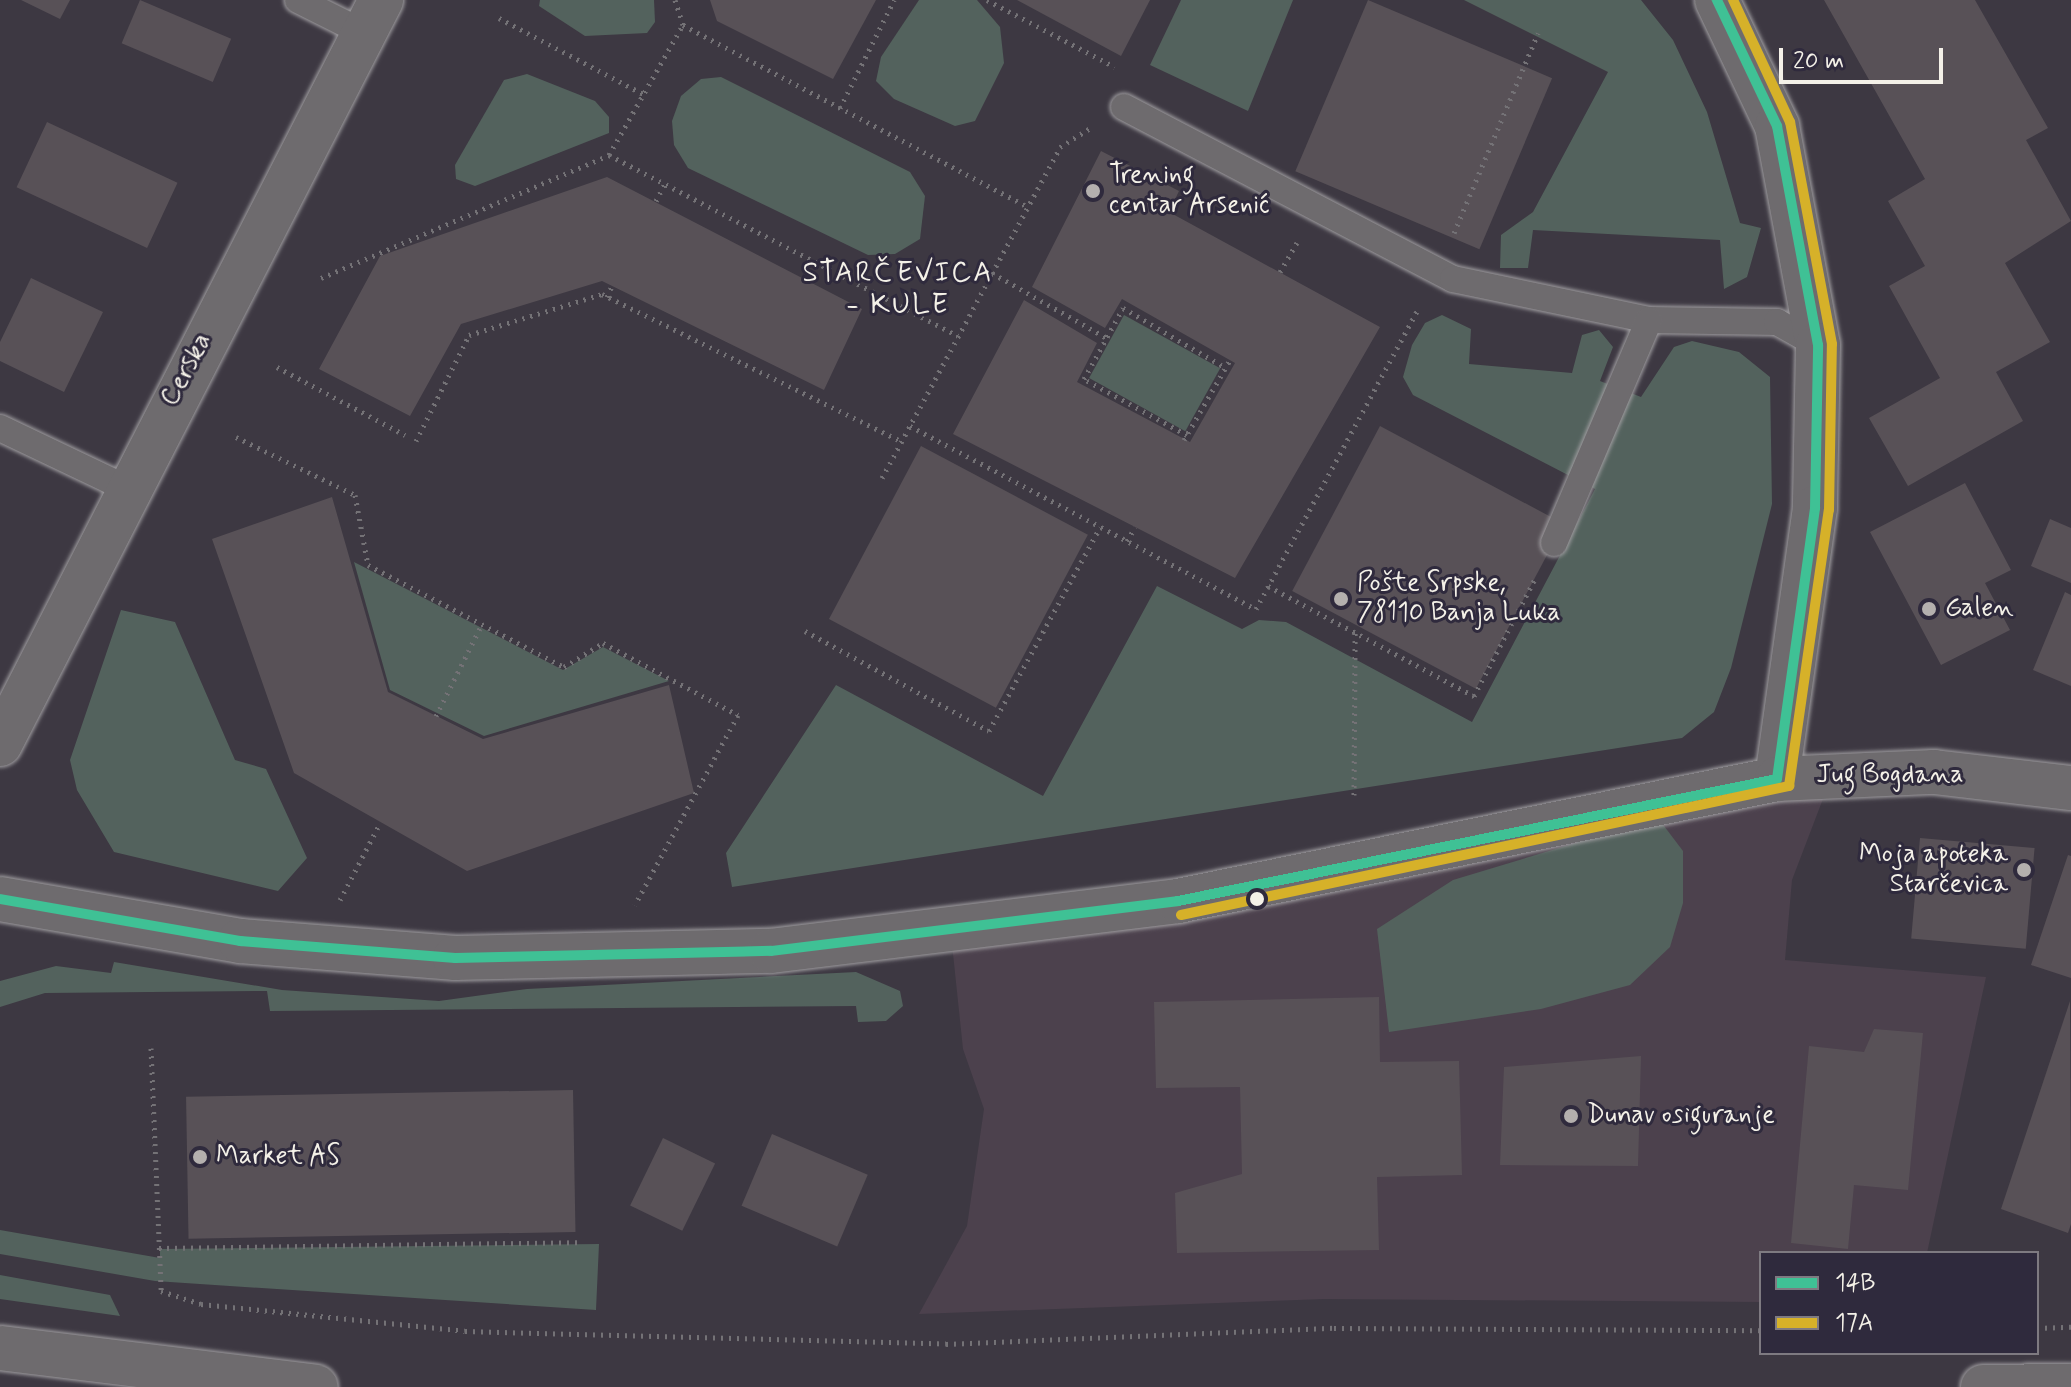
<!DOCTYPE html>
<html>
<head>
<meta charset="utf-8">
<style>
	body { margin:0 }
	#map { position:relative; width:2071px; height:1387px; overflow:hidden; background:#3d3842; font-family:Mynerve,sans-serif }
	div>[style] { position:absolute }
	.built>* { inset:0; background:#4c414d }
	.green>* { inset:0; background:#53625d; transform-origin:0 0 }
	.building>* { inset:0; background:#585157; transform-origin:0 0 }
	.path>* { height:5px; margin-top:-2.5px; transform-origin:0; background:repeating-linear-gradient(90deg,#747276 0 2px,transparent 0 8px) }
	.roads { filter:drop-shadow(0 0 2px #9f9da0) drop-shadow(0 0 2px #9f9da0) }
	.lane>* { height:26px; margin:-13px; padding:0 13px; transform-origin:13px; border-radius:13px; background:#6e6b6e }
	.street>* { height:44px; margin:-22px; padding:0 22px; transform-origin:22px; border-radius:22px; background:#6e6b6e }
	.secondary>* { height:44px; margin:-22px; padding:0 22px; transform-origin:22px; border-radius:22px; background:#6e6b6e }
	.bus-1>* { height:10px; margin:-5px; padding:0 5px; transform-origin:5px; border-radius:5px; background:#3fc195 }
	.bus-2>* { height:10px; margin:-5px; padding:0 5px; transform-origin:5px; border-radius:5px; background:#d6b129 }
	.dots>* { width:22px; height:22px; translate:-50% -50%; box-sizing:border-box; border:4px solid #2f2a3d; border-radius:50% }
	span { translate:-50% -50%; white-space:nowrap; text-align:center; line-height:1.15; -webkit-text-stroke:6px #2f2a3d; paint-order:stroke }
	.poi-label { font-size:26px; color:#f4f1e8 }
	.left { translate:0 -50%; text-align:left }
	.right { translate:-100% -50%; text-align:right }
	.street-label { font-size:26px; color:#f4f1e8 }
	.neighbourhood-label { font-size:28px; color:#f4f1e8; letter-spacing:2px }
	.legend { position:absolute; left:1759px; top:1251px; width:280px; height:104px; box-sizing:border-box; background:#2f2a3d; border:2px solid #7e7a81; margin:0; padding:10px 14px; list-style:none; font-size:24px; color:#f4f1e8 }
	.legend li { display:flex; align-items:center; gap:16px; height:40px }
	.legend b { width:40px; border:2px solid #7e7a81 }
	.scale { position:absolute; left:1779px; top:48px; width:164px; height:36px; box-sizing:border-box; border:4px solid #f4f1e8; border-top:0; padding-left:10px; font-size:24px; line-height:28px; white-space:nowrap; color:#f4f1e8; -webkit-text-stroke:6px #2f2a3d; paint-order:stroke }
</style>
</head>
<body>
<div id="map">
	<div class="built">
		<div style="clip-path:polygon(1826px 791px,1792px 880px,1785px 960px,1986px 977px,1927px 1253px,1761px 1253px,1761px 1302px,1324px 1299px,919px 1314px,967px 1226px,984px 1109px,963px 1049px,952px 944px,1250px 910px,1656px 814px)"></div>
	</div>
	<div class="green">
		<div style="clip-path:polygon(540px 0,654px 0,655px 22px,647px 33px,585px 36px,539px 6px)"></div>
		<div style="clip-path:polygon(919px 0,977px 0,1000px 27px,1004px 63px,975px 121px,955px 126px,894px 99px,876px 81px,881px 57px)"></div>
		<div style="clip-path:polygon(1181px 0,1293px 0,1248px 111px,1150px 65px)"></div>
		<div style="clip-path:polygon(1464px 0,1641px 0,1673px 40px,1707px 112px,1740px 223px,1761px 228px,1747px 277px,1724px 289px,1720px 240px,1533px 230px,1528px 268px,1500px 268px,1501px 235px,1533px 212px,1608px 72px)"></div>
		<div style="clip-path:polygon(527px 74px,595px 101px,609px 117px,609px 133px,475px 186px,456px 179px,455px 165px,504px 80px)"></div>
		<div style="clip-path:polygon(721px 77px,910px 172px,925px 196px,920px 239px,895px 254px,868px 255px,688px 168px,674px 145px,672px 121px,681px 96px,701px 79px)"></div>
		<div style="left:1124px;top:315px;width:110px;height:72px;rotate:29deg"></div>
		<div style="clip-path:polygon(1442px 315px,1471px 329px,1469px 364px,1572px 373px,1582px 335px,1599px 330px,1613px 347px,1600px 381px,1641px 397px,1674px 347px,1692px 341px,1739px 352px,1770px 377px,1772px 504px,1731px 668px,1714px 712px,1682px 738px,732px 887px,726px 853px,836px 685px,1043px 796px,1157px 586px,1242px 629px,1259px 620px,1286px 622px,1472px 722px,1595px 489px,1413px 395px,1403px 377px,1412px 345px,1425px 323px)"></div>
		<div style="clip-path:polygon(354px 562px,563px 670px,603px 647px,669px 681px,484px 736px,390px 690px)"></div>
		<div style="clip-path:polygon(121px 610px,175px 622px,235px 760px,266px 769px,307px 858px,278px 891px,114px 852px,77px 790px,70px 760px)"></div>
		<div style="clip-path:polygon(1658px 818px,1683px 851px,1683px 903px,1670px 947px,1630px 985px,1541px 1009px,1389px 1032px,1377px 929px,1453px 880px)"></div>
		<div style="clip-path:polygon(114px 962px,282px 990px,439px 1001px,527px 989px,856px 972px,900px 991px,903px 1006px,886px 1021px,858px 1022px,856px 1006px,270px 1011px,267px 991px,45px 993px,0 1007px,0 981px,56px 966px,111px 973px)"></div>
		<div style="clip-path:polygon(0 1230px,160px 1258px,160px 1249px,599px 1244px,596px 1310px,155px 1281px,0 1254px)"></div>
		<div style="clip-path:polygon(0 1275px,110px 1295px,120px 1316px,0 1299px)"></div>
	</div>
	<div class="building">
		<div style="clip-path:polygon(21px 0,70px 0,60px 19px)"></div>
		<div style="left:140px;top:0;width:99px;height:47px;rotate:23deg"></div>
		<div style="clip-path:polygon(710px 0,876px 0,833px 79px,717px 21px)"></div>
		<div style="clip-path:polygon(1017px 0,1150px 0,1121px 56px)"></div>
		<div style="left:1368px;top:0;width:200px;height:186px;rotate:23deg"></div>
		<div style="clip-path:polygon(1824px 0,1975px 0,2048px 128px,2026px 140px,2071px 221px,2005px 263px,2050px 342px,1996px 372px,2023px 421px,1908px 486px,1869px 418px,1940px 378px,1889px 286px,1925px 266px,1888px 201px,1925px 179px)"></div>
		<div style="left:47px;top:122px;width:144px;height:72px;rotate:25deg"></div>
		<div style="clip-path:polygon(1101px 151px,1179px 191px,1169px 212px,1380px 327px,1235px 578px,953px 434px,1024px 300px,1097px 343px,1077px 382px,1190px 442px,1235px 363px,1122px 299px,1105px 328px,1032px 287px)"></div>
		<div style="clip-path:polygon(607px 177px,862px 309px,824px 390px,602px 281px,461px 324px,410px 416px,319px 369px,380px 256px)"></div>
		<div style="clip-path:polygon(31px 278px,103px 312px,64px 392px,0 361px,0 342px)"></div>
		<div style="left:1380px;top:426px;width:208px;height:187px;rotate:28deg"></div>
		<div style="left:921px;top:446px;width:189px;height:196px;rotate:28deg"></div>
		<div style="clip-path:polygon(1965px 483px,2011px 570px,1985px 583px,2010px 630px,1941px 665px,1870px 532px)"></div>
		<div style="clip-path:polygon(332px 497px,388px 692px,483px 739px,669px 685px,694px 793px,467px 871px,294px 773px,212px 539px)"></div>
		<div style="clip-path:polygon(2050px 519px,2071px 528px,2071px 583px,2031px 566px)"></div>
		<div style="clip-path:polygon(2065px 592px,2071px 595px,2071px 686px,2033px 670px)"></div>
		<div style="left:1920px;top:838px;width:115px;height:101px;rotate:5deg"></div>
		<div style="clip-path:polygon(2068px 855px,2071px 856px,2071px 978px,2031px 965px)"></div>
		<div style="clip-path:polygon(1379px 997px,1380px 1062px,1459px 1061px,1462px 1175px,1377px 1177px,1379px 1250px,1177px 1253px,1175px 1193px,1242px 1174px,1240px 1087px,1156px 1088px,1154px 1002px)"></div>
		<div style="clip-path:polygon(2070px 1001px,2071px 1224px,2068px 1233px,2001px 1209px)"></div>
		<div style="clip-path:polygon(1874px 1029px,1923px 1033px,1908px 1190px,1854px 1185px,1848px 1249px,1791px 1243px,1809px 1046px,1864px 1052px)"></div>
		<div style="clip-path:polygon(1641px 1056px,1638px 1166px,1500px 1165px,1504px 1067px)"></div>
		<div style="left:573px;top:1090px;width:142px;height:387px;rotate:89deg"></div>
		<div style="left:772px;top:1134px;width:104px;height:78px;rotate:23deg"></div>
		<div style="left:663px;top:1138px;width:58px;height:75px;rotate:26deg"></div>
	</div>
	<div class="path">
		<div style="left:675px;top:0;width:26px;rotate:72deg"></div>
		<div style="left:683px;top:25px;width:389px;rotate:27.8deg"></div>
		<div style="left:987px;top:0;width:144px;rotate:27.6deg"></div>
		<div style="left:499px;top:18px;width:163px;rotate:27.8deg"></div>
		<div style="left:840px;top:108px;width:121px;rotate:-63.4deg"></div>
		<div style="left:609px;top:155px;width:150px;rotate:-60.4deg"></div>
		<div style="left:656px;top:201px;width:20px;rotate:-63deg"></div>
		<div style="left:1454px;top:233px;width:217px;rotate:-67.2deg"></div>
		<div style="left:1280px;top:272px;width:34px;rotate:-60deg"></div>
		<div style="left:992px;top:273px;width:132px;rotate:29.5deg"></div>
		<div style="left:321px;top:278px;width:313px;rotate:-23.1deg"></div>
		<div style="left:609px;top:155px;width:393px;rotate:27.4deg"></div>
		<div style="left:607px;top:297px;width:12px;rotate:-66deg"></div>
		<div style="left:277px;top:367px;width:145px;rotate:28deg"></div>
		<div style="left:910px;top:426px;width:391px;rotate:27.9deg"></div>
		<div style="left:1256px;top:609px;width:343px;rotate:-61.6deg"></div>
		<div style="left:1187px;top:435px;width:117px;rotate:-151.5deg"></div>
		<div style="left:1084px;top:379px;width:81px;rotate:-61.2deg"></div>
		<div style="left:1123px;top:308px;width:119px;rotate:30.2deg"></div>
		<div style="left:236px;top:437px;width:132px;rotate:26deg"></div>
		<div style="left:355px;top:495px;width:71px;rotate:79.5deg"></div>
		<div style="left:368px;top:565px;width:221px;rotate:27.5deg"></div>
		<div style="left:564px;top:667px;width:46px;rotate:-31.6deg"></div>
		<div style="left:603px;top:643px;width:153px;rotate:28.1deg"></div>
		<div style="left:738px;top:715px;width:216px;rotate:118.5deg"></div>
		<div style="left:1184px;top:440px;width:92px;rotate:-60.1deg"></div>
		<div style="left:416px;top:441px;width:119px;rotate:-63.4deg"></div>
		<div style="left:469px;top:335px;width:139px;rotate:-17.1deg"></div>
		<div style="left:602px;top:294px;width:333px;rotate:26.2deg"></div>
		<div style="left:882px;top:478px;width:376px;rotate:-61.7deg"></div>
		<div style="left:1060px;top:147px;width:36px;rotate:-32deg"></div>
		<div style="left:1127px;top:541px;width:16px;rotate:-60deg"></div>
		<div style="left:1268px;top:586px;width:234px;rotate:28.1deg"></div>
		<div style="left:1474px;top:696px;width:132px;rotate:-62.5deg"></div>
		<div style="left:805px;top:631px;width:209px;rotate:28.5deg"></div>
		<div style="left:989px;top:731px;width:232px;rotate:-61.4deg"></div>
		<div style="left:436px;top:716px;width:103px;rotate:-63.4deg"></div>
		<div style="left:1354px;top:795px;width:163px;rotate:-89.6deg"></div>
		<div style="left:340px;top:900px;width:87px;rotate:-62.5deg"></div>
		<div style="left:151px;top:1048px;width:243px;rotate:87.6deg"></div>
		<div style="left:161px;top:1291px;width:42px;rotate:18deg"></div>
		<div style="left:201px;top:1304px;width:265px;rotate:5.8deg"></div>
		<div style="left:465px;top:1331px;width:481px;rotate:1.5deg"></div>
		<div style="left:946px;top:1344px;width:388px;rotate:-2.4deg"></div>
		<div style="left:1334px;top:1328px;width:427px;rotate:0.3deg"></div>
		<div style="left:159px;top:1248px;width:419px;rotate:-0.8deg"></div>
		<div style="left:2037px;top:1328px;width:34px;rotate:-2deg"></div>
	</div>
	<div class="roads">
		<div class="lane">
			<div style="left:298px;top:0;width:74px;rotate:26.6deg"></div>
			<div style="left:1124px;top:107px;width:371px;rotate:27.6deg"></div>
			<div style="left:1453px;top:279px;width:200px;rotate:11.8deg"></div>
			<div style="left:1649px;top:320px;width:128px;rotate:0.9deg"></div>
			<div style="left:1777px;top:322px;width:47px;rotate:29.3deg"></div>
			<div style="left:0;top:428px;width:140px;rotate:25.5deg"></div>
			<div style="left:1554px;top:543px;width:242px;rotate:-66.9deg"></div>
		</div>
		<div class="street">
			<div style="left:1717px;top:0;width:140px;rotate:64.5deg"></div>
			<div style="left:1777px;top:126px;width:223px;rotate:79.4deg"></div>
			<div style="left:1818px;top:345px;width:163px;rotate:91.1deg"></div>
			<div style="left:1815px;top:508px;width:274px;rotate:98deg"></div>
			<div style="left:0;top:899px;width:244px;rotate:9.9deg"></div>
			<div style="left:240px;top:941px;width:216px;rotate:4.5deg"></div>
			<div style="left:455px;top:958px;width:316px;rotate:-1.3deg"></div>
			<div style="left:771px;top:951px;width:410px;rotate:-7deg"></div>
			<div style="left:1178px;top:901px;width:611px;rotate:-11.51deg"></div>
			<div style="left:1777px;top:779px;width:157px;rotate:-2.6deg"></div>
			<div style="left:1934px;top:772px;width:138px;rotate:6.7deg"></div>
		</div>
		<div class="secondary">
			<div style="left:0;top:744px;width:836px;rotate:-62.88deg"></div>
			<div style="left:0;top:1348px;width:318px;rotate:7deg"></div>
			<div style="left:1983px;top:1387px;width:88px;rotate:-0.7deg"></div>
		</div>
	</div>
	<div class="bus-1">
		<div style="left:0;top:899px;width:244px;rotate:9.9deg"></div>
		<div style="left:240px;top:941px;width:216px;rotate:4.5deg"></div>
		<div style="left:455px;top:958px;width:316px;rotate:-1.3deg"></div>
		<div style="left:771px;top:951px;width:410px;rotate:-7deg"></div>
		<div style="left:1178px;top:901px;width:611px;rotate:-11.51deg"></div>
		<div style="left:1777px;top:779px;width:274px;rotate:-82deg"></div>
		<div style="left:1815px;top:508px;width:163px;rotate:-88.9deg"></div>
		<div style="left:1818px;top:345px;width:223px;rotate:-100.6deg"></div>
		<div style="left:1777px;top:126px;width:140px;rotate:-115.5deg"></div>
	</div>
	<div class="bus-2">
		<div style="left:1181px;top:915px;width:622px;rotate:-11.98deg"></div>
		<div style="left:1789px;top:786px;width:279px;rotate:-81.8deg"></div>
		<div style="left:1829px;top:510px;width:166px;rotate:-89deg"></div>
		<div style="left:1832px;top:344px;width:226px;rotate:-100.7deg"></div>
		<div style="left:1790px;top:122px;width:135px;rotate:-115deg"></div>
	</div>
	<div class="dots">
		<div style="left:1093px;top:191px;background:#b4b0ae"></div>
		<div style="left:1341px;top:599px;background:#b4b0ae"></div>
		<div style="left:1929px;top:609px;background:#b4b0ae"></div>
		<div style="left:2024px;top:870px;background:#b4b0ae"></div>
		<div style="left:1257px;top:899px;background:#f4f1e8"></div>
		<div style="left:1571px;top:1116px;background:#b4b0ae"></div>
		<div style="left:200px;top:1157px;background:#b4b0ae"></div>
	</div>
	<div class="poi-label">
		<span class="left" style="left:1109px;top:191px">Trening<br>centar Arsenić</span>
		<span class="left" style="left:1357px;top:599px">Pošte Srpske,<br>78110 Banja Luka</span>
		<span class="left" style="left:1945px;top:609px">Galen</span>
		<span class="right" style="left:2008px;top:870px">Moja apoteka<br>Starčevica</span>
		<span class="left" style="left:1587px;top:1116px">Dunav osiguranje</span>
		<span class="left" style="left:216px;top:1157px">Market AS</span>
	</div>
	<div class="street-label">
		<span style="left:187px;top:370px;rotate:-62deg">Cerska</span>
		<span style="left:1890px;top:776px">Jug Bogdana</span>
	</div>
	<div class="neighbourhood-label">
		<span style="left:898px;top:290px">STARČEVICA<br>- KULE</span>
	</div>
	<ul class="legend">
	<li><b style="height:10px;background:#3fc195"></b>14B</li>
	<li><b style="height:10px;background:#d6b129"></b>17A</li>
	</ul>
	<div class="scale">20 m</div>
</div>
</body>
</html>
